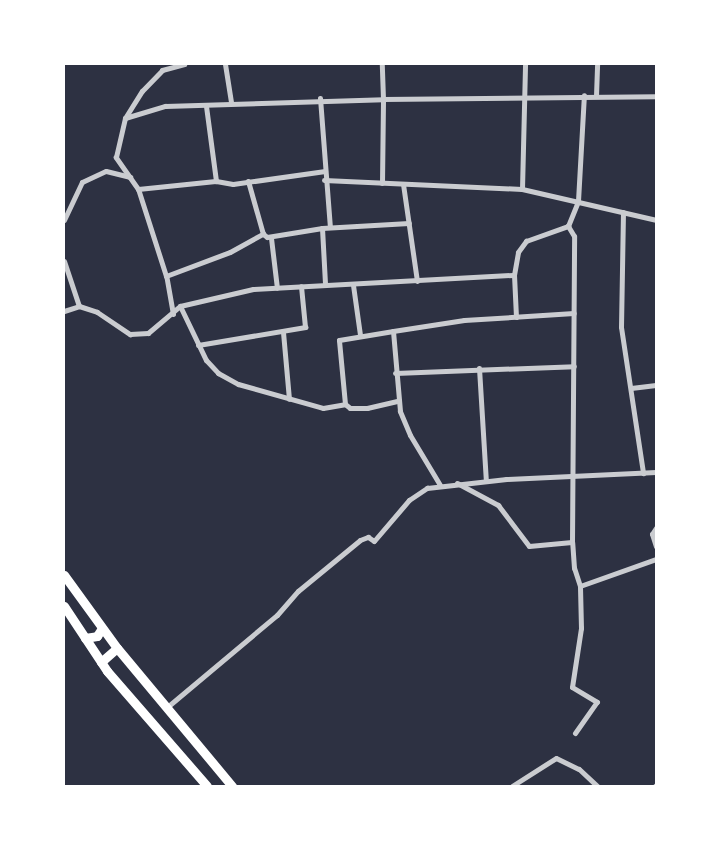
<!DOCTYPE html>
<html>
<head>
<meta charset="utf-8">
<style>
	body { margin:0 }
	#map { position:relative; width:720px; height:850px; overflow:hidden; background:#2d3142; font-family:Arial,sans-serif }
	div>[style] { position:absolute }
	.minor>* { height:5px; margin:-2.5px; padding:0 2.5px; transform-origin:2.5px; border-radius:2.5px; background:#caccd0 }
	.primary>* { height:9px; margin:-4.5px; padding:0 4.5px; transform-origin:4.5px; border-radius:4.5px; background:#fff }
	span { translate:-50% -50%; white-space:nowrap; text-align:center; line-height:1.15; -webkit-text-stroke:5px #fff; paint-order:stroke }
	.frame { position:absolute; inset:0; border:65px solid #fff; pointer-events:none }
</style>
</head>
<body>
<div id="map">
	<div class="minor">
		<div style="left:225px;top:64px;width:38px;rotate:81deg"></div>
		<div style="left:596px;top:96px;width:32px;rotate:-88deg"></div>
		<div style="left:320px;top:98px;width:129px;rotate:85.6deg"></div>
		<div style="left:206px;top:106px;width:76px;rotate:82.4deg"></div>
		<div style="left:125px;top:118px;width:42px;rotate:-16.7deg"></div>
		<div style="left:165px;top:106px;width:218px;rotate:-1.8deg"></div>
		<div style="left:383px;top:99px;width:35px;rotate:-92deg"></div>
		<div style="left:324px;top:180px;width:198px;rotate:2.6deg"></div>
		<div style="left:522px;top:189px;width:138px;rotate:13deg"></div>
		<div style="left:248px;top:181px;width:55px;rotate:74.2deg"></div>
		<div style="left:263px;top:234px;width:5px;rotate:37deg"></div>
		<div style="left:267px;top:237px;width:56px;rotate:-9.3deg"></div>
		<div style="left:322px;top:228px;width:87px;rotate:-3.3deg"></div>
		<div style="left:382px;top:183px;width:84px;rotate:-89.3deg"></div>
		<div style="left:383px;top:99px;width:273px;rotate:-0.6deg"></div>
		<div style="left:403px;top:184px;width:98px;rotate:81.8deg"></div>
		<div style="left:138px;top:189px;width:78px;rotate:-5.9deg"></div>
		<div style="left:216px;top:181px;width:17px;rotate:10deg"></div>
		<div style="left:233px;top:184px;width:93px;rotate:-8deg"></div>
		<div style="left:522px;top:189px;width:125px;rotate:-88.6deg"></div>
		<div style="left:623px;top:212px;width:115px;rotate:91deg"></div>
		<div style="left:621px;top:327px;width:148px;rotate:81.4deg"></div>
		<div style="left:64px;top:220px;width:42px;rotate:-64.7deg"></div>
		<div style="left:82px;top:182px;width:26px;rotate:-25deg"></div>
		<div style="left:106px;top:171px;width:25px;rotate:14deg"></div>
		<div style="left:322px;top:228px;width:55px;rotate:86.9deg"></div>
		<div style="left:271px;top:238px;width:50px;rotate:83.2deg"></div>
		<div style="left:64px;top:261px;width:47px;rotate:71.6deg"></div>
		<div style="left:166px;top:276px;width:68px;rotate:-20.6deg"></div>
		<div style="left:230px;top:252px;width:38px;rotate:-29deg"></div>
		<div style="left:353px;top:285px;width:50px;rotate:82deg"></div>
		<div style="left:180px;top:306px;width:60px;rotate:64.3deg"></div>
		<div style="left:206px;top:360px;width:18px;rotate:47deg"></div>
		<div style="left:218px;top:373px;width:23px;rotate:29deg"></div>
		<div style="left:238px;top:384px;width:88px;rotate:15.8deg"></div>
		<div style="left:323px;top:408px;width:22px;rotate:-10deg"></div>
		<div style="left:345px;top:404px;width:6px;rotate:39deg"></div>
		<div style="left:350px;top:408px;width:17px"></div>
		<div style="left:367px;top:408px;width:32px;rotate:-13deg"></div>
		<div style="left:64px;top:311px;width:16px;rotate:-18deg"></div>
		<div style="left:79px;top:306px;width:19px;rotate:18deg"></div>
		<div style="left:97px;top:312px;width:40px;rotate:34deg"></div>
		<div style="left:130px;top:334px;width:18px;rotate:-3deg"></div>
		<div style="left:148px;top:333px;width:42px;rotate:-40.2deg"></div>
		<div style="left:180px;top:306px;width:75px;rotate:-13.1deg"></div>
		<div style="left:253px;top:289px;width:261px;rotate:-3.1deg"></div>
		<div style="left:173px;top:314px;width:39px;rotate:-100deg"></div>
		<div style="left:166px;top:276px;width:91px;rotate:-107.8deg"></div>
		<div style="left:138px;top:189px;width:39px;rotate:-125deg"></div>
		<div style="left:116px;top:157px;width:40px;rotate:-77deg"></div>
		<div style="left:125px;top:118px;width:32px;rotate:-58deg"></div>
		<div style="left:142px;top:91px;width:29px;rotate:-46deg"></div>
		<div style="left:162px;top:70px;width:23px;rotate:-15deg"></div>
		<div style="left:516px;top:317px;width:42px;rotate:-92.7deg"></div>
		<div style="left:514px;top:275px;width:23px;rotate:-80deg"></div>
		<div style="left:518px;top:252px;width:14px;rotate:-54deg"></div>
		<div style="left:526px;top:241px;width:45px;rotate:-19.7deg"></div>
		<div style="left:283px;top:332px;width:67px;rotate:84.9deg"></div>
		<div style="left:198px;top:345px;width:109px;rotate:-9.5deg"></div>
		<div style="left:305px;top:327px;width:41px;rotate:-95.6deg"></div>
		<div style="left:479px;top:368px;width:113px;rotate:86.5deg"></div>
		<div style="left:395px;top:373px;width:179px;rotate:-2.2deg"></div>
		<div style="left:631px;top:388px;width:25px;rotate:-7deg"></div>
		<div style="left:345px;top:404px;width:64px;rotate:-95.4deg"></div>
		<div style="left:339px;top:340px;width:55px;rotate:-9.5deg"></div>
		<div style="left:457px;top:483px;width:47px;rotate:28.2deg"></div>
		<div style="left:498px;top:505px;width:51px;rotate:52.9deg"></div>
		<div style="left:529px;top:546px;width:43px;rotate:-5.3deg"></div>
		<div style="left:440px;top:485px;width:58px;rotate:-121deg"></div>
		<div style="left:410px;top:435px;width:26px;rotate:-113deg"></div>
		<div style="left:400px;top:411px;width:80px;rotate:-95deg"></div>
		<div style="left:393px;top:331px;width:72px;rotate:-8.8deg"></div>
		<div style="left:464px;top:320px;width:110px;rotate:-3.6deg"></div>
		<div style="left:656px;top:528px;width:7px;rotate:124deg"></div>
		<div style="left:652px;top:534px;width:13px;rotate:72deg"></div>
		<div style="left:580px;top:586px;width:81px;rotate:-19.6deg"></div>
		<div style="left:166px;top:708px;width:145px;rotate:-40deg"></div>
		<div style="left:277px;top:615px;width:32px;rotate:-49deg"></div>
		<div style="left:298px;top:591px;width:80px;rotate:-39.4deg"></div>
		<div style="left:360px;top:540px;width:9px;rotate:-21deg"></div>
		<div style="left:368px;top:537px;width:7px;rotate:34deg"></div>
		<div style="left:374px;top:541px;width:54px;rotate:-49.5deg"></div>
		<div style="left:409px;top:500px;width:22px;rotate:-34deg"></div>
		<div style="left:427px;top:488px;width:80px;rotate:-6.5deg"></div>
		<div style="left:506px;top:479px;width:150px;rotate:-2.7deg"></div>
		<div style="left:575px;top:733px;width:38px;rotate:-55deg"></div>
		<div style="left:597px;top:702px;width:29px;rotate:-149deg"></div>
		<div style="left:572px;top:687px;width:60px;rotate:-81.3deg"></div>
		<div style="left:581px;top:628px;width:42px;rotate:-91.4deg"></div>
		<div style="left:580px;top:586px;width:19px;rotate:-108deg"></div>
		<div style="left:574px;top:568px;width:26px;rotate:-94deg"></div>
		<div style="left:572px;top:542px;width:306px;rotate:-89.6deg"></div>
		<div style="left:574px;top:236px;width:12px;rotate:-121deg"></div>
		<div style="left:568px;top:226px;width:27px;rotate:-68deg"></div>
		<div style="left:578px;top:201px;width:106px;rotate:-86.8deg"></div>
		<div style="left:512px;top:786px;width:52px;rotate:-32.5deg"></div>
		<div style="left:556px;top:758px;width:25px;rotate:26deg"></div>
		<div style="left:579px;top:769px;width:25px;rotate:43deg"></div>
		<div style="left:655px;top:786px;width:1px;rotate:-45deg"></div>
	</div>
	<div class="primary">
		<div style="left:64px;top:575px;width:90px;rotate:54deg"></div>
		<div style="left:117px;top:648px;width:180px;rotate:50.2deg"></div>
		<div style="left:64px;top:606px;width:78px;rotate:56.5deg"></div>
		<div style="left:107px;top:671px;width:152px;rotate:49deg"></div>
		<div style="left:85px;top:638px;width:12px;rotate:-9deg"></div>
		<div style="left:97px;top:636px;width:9px;rotate:-58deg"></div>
		<div style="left:101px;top:662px;width:21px;rotate:-41deg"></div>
	</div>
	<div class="frame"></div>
</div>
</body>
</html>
